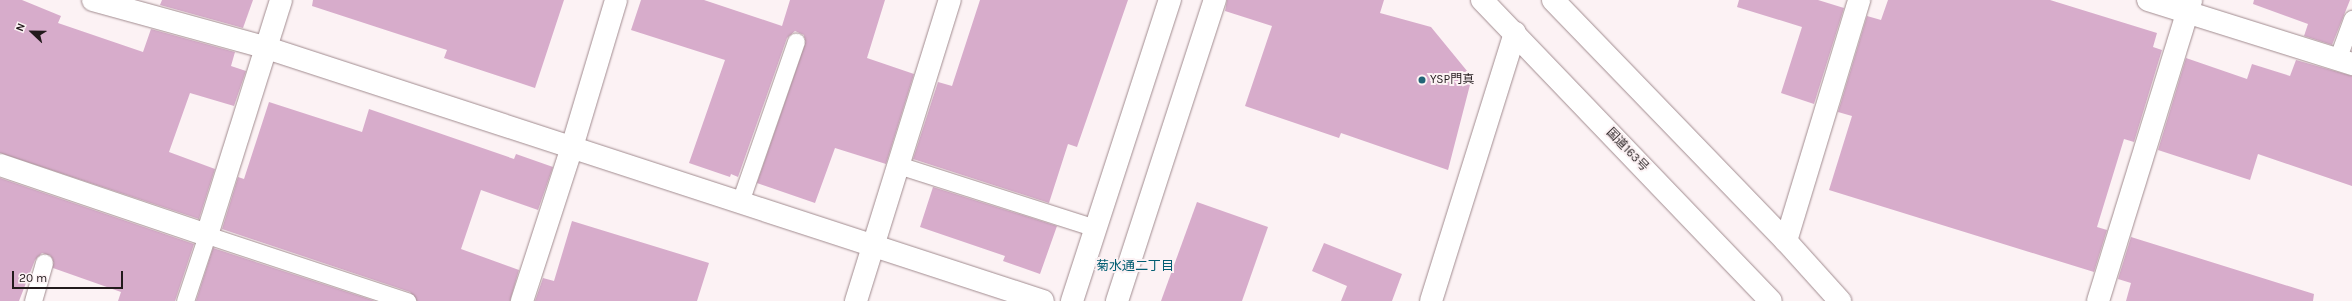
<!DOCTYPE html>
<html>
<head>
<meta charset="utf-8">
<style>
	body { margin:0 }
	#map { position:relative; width:2352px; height:301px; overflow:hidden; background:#fcf2f4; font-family:Karla,"Noto Sans JP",sans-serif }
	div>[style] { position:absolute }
	.building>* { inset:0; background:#d7accb }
	.roads { filter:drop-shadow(0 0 1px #a18b8f) drop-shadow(0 0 1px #a18b8f) }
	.lane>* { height:17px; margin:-8.5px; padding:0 8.5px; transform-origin:8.5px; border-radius:8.5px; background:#fff }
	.street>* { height:22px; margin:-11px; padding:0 11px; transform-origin:11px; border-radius:11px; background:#fff }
	.secondary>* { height:22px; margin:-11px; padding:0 11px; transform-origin:11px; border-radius:11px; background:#fff }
	.highway>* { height:22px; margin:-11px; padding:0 11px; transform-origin:11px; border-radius:11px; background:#fff }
	.dots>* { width:11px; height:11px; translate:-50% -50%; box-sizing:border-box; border:2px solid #fcf2f4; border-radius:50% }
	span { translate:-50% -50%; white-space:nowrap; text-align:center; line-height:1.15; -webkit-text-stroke:4px #fcf2f4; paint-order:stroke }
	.poi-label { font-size:12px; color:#221a1c }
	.left { translate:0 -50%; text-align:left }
	.street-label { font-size:12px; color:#221a1c }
	.neighbourhood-label { font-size:13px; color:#025d72 }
	.north { position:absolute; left:12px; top:12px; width:40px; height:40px; -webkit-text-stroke:3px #fcf2f4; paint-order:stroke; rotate:292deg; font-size:11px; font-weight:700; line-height:16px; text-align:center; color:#221a1c }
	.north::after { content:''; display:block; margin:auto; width:14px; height:18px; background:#221a1c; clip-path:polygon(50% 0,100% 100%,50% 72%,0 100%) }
	.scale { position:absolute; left:12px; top:271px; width:111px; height:18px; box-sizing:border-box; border:2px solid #221a1c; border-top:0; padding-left:5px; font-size:12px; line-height:14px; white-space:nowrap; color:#221a1c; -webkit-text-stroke:3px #fcf2f4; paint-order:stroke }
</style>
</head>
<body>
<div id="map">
	<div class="building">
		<div style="clip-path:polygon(0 0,22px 0,61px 16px,58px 23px,143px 52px,151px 29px,235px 52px,231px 66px,246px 71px,234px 106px,190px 93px,169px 152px,215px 169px,199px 219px,0 153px)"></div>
		<div style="clip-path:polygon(162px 0,253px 0,243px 28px,160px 5px)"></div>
		<div style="clip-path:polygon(313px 0,564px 0,535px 88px,444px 58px,447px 50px,312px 6px)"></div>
		<div style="clip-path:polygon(641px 0,704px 0,782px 26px,790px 0,885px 0,867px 58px,914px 74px,886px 164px,835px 148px,815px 203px,757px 183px,805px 44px,804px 35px,795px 31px,787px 38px,738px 177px,731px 174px,730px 177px,689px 163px,725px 60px,631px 30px)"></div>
		<div style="clip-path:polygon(980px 0,1128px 0,1077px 147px,1068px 144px,1049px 203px,913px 159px,938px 82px,952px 86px)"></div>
		<div style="clip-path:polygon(1227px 0,1384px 0,1380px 13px,1431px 27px,1472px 77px,1448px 170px,1341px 133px,1339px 138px,1245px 106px,1272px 26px,1225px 11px)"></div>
		<div style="clip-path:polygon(1739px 0,1818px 0,1844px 8px,1814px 104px,1781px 93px,1802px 27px,1737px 7px)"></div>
		<div style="clip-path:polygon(1888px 0,2050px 0,2157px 33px,2153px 47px,2162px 50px,2134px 142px,2124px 139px,2097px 227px,2107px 230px,2094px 272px,1829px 190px,1852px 116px,1838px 112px,1867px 16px,1881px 20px)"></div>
		<div style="clip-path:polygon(2254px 0,2350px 0,2332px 45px,2304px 36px,2308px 24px,2253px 4px)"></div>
		<div style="clip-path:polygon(2186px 58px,2247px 79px,2252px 64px,2290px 76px,2296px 60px,2352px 76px,2352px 186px,2258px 154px,2250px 180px,2158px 150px)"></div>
		<div style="clip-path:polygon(269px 102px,362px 132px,369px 109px,514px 159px,516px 154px,553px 167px,538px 210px,481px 190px,461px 249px,519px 270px,510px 301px,417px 301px,410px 292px,222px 229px,238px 177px,244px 179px)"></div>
		<div style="clip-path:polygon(0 178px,194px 244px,175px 301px,118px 301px,121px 292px,53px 268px,51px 256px,42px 253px,35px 260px,19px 301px,0 301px)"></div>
		<div style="clip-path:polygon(933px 187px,1057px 226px,1040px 274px,1003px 261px,1005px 256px,920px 227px)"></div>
		<div style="clip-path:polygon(1197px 202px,1268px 227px,1242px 301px,1161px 301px)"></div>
		<div style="clip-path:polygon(572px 221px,709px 263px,697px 301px,535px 301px,543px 278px,554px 281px)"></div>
		<div style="clip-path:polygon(2131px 237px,2314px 294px,2313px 301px,2126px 301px,2131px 283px,2118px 279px)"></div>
		<div style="clip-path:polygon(1324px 243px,1402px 274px,1392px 301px,1341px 301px,1347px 286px,1312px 271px)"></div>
		<div style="clip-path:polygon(213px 248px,375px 301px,196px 301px)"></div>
	</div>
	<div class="roads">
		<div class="lane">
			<div style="left:2337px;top:60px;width:44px;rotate:-69.9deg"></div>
			<div style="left:898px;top:165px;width:207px;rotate:17.7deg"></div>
			<div style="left:740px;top:202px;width:170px;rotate:-70.8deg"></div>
			<div style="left:33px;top:301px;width:40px;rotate:-74deg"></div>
			<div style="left:185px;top:301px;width:70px;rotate:-71.6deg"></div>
			<div style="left:207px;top:235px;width:211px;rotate:18.3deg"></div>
		</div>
		<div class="street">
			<div style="left:93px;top:0;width:180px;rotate:15.4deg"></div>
			<div style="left:267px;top:48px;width:816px;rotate:18.06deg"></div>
			<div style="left:2148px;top:0;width:214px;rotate:17.4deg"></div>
			<div style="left:0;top:165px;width:219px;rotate:18.7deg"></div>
			<div style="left:207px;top:235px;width:246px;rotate:-72.5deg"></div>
			<div style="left:1786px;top:241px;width:252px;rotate:-73.1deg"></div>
			<div style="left:522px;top:301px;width:162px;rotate:-72deg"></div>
			<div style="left:572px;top:147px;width:153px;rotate:-73.3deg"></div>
			<div style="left:856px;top:301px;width:315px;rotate:-72.7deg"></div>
			<div style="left:1431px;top:301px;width:281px;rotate:-72.6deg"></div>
			<div style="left:2098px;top:301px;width:315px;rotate:-72.8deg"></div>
		</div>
		<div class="secondary">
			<div style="left:1072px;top:301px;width:317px;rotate:-72deg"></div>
			<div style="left:1117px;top:301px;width:317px;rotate:-72deg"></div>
		</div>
		<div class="highway">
			<div style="left:1482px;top:0;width:417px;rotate:46.2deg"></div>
			<div style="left:1553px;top:0;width:335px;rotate:46deg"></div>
			<div style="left:1786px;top:241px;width:81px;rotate:48deg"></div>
		</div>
	</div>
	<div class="dots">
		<div style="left:1422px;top:80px;background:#226577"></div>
	</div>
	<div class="poi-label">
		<span class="left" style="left:1430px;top:80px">YSP門真</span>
	</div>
	<div class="street-label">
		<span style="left:1627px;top:150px;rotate:46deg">国道163号</span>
	</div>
	<div class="neighbourhood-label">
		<span style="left:1135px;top:266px">菊水通二丁目</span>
	</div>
	<div class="north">N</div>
	<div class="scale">20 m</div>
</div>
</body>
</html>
